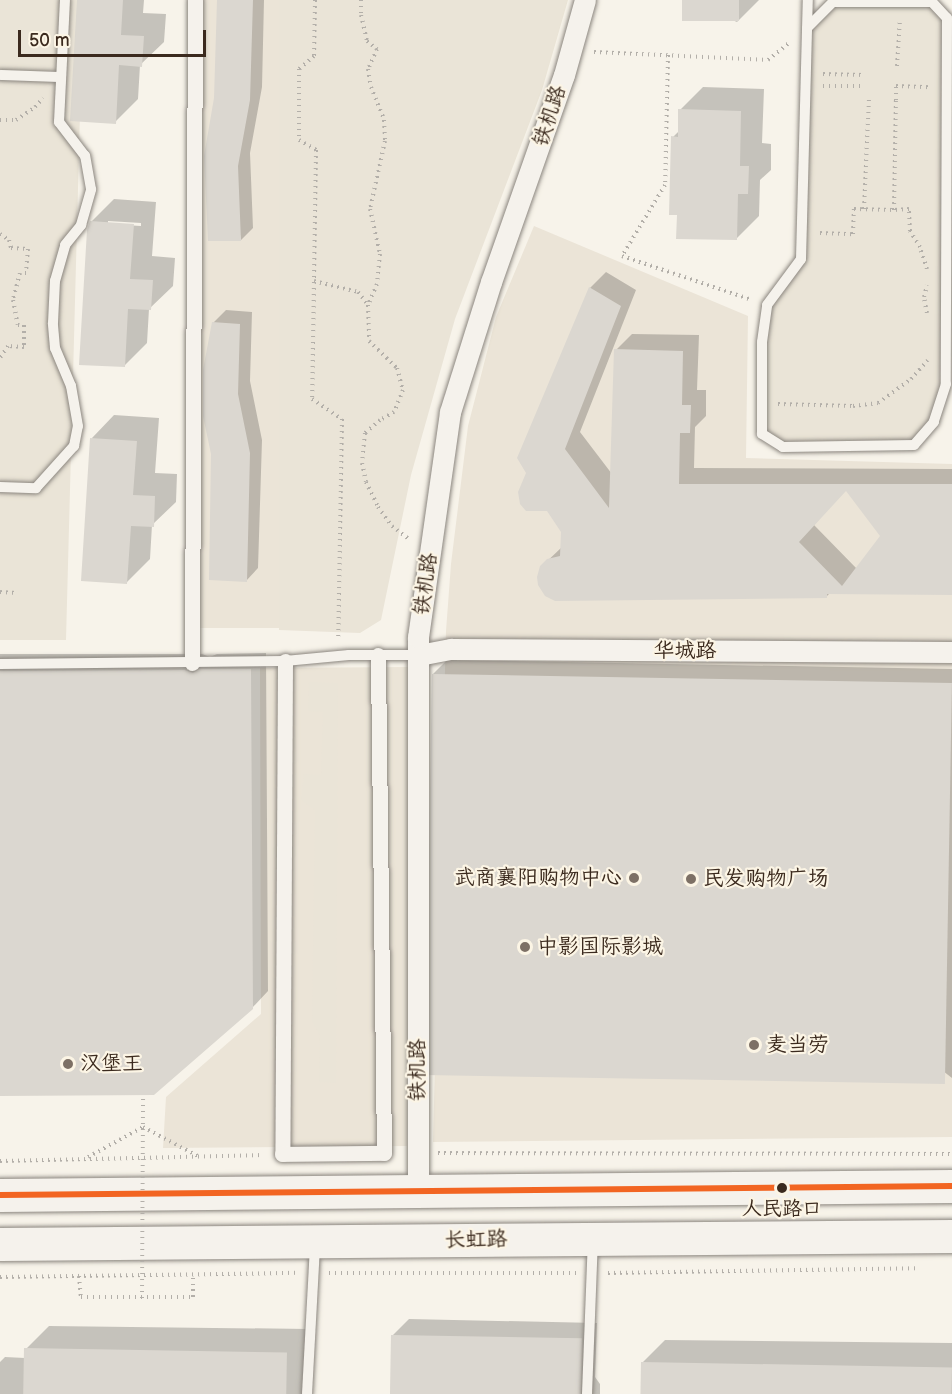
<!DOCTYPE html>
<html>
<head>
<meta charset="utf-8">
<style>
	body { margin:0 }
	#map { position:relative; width:952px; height:1394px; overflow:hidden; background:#f7f3ea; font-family:"Balsamiq Sans","LXGW WenKai TC",sans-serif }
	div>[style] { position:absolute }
	.built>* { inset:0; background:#ebe4d7; transform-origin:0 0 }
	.green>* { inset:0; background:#eae4d7 }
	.shadow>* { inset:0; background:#0003 }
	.building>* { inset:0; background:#dbd7d0; transform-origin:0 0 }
	.path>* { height:4px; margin-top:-2px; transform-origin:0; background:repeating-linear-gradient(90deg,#b3afa9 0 1.5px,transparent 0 6px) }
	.roads { filter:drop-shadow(0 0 2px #8b867f) drop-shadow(0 0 2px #8b867f) }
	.service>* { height:10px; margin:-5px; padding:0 5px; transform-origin:5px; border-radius:5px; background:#f5f2ec }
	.pedestrian>* { height:15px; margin:-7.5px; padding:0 7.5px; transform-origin:7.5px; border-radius:7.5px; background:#f5f2ec }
	.minor>* { height:21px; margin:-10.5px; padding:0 10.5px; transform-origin:10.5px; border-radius:10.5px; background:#f5f2ec }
	.trunk>* { height:33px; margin:-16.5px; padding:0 16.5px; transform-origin:16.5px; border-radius:16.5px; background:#f5f2ec }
	.path-bridge>* { height:4px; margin-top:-2px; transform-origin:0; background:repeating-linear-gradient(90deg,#b3afa9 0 1.5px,transparent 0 6px) }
	.bus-1>* { height:6px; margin:-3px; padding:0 3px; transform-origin:3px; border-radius:3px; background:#f26522 }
	.dots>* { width:16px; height:16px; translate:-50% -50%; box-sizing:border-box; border:3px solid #fcf5e5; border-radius:50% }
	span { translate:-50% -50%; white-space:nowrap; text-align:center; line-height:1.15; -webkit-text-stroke:4.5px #fcf5e5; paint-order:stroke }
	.bus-label { font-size:20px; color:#3b2a1e }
	.street-label { font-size:21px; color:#3b2a1e }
	.poi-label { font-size:21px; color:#3b2a1e }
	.right { translate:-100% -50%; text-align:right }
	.left { translate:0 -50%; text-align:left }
	.scale { position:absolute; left:18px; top:30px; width:188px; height:27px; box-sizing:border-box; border:3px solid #3b2a1e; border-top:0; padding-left:8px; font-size:18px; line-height:21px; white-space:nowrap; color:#3b2a1e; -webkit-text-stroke:4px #fcf5e5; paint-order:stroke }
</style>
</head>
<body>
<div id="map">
	<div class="built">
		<div style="left:195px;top:0;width:84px;height:628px"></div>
		<div style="clip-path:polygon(534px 226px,748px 316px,746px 458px,952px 464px,952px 1137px,433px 1142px,446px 631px,451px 564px,468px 426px,496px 317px)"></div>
		<div style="clip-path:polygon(412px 667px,407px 1146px,163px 1148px,166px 1097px,261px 1014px,260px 668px)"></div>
	</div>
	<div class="green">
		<div style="clip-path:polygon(0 0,83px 0,66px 640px,0 640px)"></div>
		<div style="clip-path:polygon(279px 0,568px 0,542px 90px,455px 319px,411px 475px,381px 620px,360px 633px,279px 630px)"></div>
		<div style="clip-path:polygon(833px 2px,932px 2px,947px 18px,946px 384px,934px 422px,914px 445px,783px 447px,762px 434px,767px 305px,801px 259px,807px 28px)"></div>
		<div style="clip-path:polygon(309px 682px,338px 683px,336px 1083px,319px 1082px,320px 1036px,312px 1021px,315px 810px,301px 800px,304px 774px,321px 775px,323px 712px,308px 711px)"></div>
	</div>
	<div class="shadow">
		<div style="clip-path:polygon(78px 0,144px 0,143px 13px,166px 14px,164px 42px,140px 65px,138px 99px,115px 122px)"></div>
		<div style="clip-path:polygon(218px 0,264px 0,262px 87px,250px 153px,253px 228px,241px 240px,215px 98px)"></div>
		<div style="clip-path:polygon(684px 0,759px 0,737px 22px)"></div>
		<div style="clip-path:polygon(703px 87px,764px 89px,762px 143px,771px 144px,771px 170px,760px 180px,759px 216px,736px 239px,679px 214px,673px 137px,679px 131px,680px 110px)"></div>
		<div style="clip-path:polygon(evenodd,114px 199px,156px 202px,152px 256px,175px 258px,173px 286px,149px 309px,147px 343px,124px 366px,91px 222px,114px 199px,108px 221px,141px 223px,141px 226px,108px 224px,108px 221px)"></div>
		<div style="clip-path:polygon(evenodd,606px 272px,636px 290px,580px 432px,612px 474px,616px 350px,632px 334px,699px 335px,697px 390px,706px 390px,706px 416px,695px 427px,694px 468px,952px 469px,952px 594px,830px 593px,826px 597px,541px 567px,562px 547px,562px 532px,528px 473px,590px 288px,606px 272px,846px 489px,882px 536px,857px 569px,814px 525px,846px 489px)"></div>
		<div style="clip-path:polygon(226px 310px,252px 312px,250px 381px,262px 440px,258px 568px,246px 581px,212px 454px,213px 323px)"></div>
		<div style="clip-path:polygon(114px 415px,159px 418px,155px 473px,177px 474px,176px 502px,152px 525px,150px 559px,127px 582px,92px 438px)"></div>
		<div style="clip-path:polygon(266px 653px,268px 991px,252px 1008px,0 1094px,0 654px,202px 654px,210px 657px,217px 654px)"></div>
		<div style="clip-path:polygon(447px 660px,952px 669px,952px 1078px,433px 674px)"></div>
		<div style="clip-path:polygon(409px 1319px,597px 1323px,595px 1377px,600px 1384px,600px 1394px,391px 1394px,393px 1335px)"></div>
		<div style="clip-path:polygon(49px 1326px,309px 1329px,309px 1394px,0 1394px,0 1362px,5px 1357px,25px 1358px,26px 1349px)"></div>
		<div style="clip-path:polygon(665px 1340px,952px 1343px,952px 1394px,642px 1394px,642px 1363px)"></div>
	</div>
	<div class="building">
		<div style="clip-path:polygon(77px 0,123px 0,121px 35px,144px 36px,142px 67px,119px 65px,116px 124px,70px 121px)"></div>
		<div style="clip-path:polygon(217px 0,253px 0,250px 100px,238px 166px,241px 241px,208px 241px,204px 156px,214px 98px)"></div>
		<div style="left:682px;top:0;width:57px;height:21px"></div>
		<div style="clip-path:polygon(678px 109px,741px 111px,740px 166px,749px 166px,748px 194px,738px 194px,737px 240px,676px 239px,677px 215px,669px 215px,671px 136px,678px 137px)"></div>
		<div style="clip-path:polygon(90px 221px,134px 224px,130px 279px,153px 280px,151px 310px,128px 309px,125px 367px,79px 365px,87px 230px)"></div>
		<div style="clip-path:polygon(evenodd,589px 287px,621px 306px,565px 449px,609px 508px,614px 349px,683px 351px,682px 405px,691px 405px,690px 433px,680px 433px,679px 484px,952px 484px,952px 595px,827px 594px,827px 598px,555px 601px,545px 596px,538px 585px,537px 577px,540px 566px,547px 559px,560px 556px,561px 532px,547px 511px,526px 511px,520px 504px,518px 492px,526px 473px,517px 458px,589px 287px,846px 491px,880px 536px,842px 586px,799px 542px,846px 491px)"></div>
		<div style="clip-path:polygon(212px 322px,240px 324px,238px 394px,250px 453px,247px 582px,209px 580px,211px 454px,203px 416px,203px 370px)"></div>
		<div style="clip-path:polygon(90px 438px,137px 441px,133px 495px,155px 496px,154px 527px,131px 526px,127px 584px,81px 581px)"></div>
		<div style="clip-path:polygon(199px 669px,251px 669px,253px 1009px,154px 1095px,0 1096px,0 671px,185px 670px,193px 673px)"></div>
		<div style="left:432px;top:674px;width:520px;height:401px;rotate:1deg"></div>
		<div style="left:391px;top:1335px;width:191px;height:59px;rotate:1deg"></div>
		<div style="left:24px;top:1348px;width:263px;height:46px;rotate:1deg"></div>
		<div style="left:641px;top:1362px;width:311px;height:32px;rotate:1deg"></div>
	</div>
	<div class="path">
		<div style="left:315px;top:0;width:56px;rotate:91deg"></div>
		<div style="left:314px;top:56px;width:20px;rotate:139deg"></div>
		<div style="left:299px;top:69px;width:71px;rotate:90deg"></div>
		<div style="left:299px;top:140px;width:20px;rotate:30deg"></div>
		<div style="left:316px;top:150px;width:249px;rotate:90.9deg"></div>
		<div style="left:312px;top:399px;width:36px;rotate:34deg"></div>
		<div style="left:342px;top:419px;width:220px;rotate:91deg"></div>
		<div style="left:361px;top:0;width:15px;rotate:90deg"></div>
		<div style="left:361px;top:15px;width:27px;rotate:77deg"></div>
		<div style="left:367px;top:41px;width:13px;rotate:39deg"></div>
		<div style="left:377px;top:49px;width:22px;rotate:114deg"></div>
		<div style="left:368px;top:69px;width:18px;rotate:81deg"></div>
		<div style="left:371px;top:87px;width:35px;rotate:68deg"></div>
		<div style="left:384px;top:120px;width:21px;rotate:87deg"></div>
		<div style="left:385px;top:141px;width:70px;rotate:102.4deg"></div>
		<div style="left:370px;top:209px;width:46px;rotate:77.5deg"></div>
		<div style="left:380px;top:254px;width:30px;rotate:96deg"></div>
		<div style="left:377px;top:284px;width:23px;rotate:113deg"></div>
		<div style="left:368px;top:305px;width:36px;rotate:88deg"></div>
		<div style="left:369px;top:341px;width:39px;rotate:44deg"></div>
		<div style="left:397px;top:368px;width:23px;rotate:75deg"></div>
		<div style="left:403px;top:390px;width:24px;rotate:112deg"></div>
		<div style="left:394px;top:412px;width:16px;rotate:150deg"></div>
		<div style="left:380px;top:420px;width:20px;rotate:139deg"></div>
		<div style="left:365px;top:433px;width:30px;rotate:96deg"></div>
		<div style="left:362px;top:463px;width:19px;rotate:78deg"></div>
		<div style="left:366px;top:482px;width:28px;rotate:64deg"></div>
		<div style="left:378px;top:507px;width:24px;rotate:54deg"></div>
		<div style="left:392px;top:526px;width:23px;rotate:38deg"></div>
		<div style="left:594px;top:52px;width:174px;rotate:2.6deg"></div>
		<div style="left:768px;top:60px;width:28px;rotate:-39deg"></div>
		<div style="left:668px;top:55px;width:130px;rotate:91.3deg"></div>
		<div style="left:665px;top:185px;width:83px;rotate:121.2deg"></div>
		<div style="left:622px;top:256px;width:137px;rotate:18.7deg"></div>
		<div style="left:897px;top:66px;width:47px;rotate:-86.3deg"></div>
		<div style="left:823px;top:74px;width:41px;rotate:1.4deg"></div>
		<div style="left:823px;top:86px;width:41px"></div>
		<div style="left:0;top:120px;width:16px"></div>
		<div style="left:16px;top:120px;width:23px;rotate:-34deg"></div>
		<div style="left:35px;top:107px;width:12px;rotate:-48deg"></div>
		<div style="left:864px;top:209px;width:110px;rotate:-87.4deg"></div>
		<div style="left:820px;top:233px;width:33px;rotate:2deg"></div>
		<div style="left:853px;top:234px;width:25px;rotate:-88deg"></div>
		<div style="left:854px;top:209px;width:40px;rotate:1.4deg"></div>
		<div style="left:0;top:234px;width:11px;rotate:34deg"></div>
		<div style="left:9px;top:240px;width:8px;rotate:76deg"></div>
		<div style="left:11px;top:248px;width:17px;rotate:3deg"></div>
		<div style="left:28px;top:249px;width:24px;rotate:95deg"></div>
		<div style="left:26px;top:273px;width:6px;rotate:180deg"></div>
		<div style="left:20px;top:273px;width:28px;rotate:105deg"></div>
		<div style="left:13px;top:300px;width:25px;rotate:79deg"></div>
		<div style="left:18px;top:325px;width:6px"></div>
		<div style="left:24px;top:325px;width:22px;rotate:90deg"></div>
		<div style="left:24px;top:347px;width:16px;rotate:-176deg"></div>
		<div style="left:8px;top:346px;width:14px;rotate:124deg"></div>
		<div style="left:927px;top:269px;width:23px;rotate:-108deg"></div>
		<div style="left:920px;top:247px;width:19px;rotate:-122deg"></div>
		<div style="left:910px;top:231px;width:22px;rotate:-93deg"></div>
		<div style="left:909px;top:209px;width:15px;rotate:176deg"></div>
		<div style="left:894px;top:210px;width:110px;rotate:-89deg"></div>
		<div style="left:896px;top:100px;width:14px;rotate:-90deg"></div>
		<div style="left:896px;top:86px;width:35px;rotate:2deg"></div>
		<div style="left:314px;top:281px;width:45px;rotate:14deg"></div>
		<div style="left:358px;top:292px;width:16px;rotate:52deg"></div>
		<div style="left:927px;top:313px;width:16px;rotate:-101deg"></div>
		<div style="left:924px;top:297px;width:12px;rotate:-76deg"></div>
		<div style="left:778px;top:404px;width:75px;rotate:1.5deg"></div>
		<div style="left:853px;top:406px;width:25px;rotate:-7deg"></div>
		<div style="left:878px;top:403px;width:41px;rotate:-36deg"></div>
		<div style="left:911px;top:379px;width:25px;rotate:-48deg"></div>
		<div style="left:0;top:592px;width:17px;rotate:3deg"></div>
		<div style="left:438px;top:1153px;width:514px;rotate:0.11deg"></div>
		<div style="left:88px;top:1157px;width:63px;rotate:-28.6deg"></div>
		<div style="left:143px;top:1127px;width:62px;rotate:27.8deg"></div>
		<div style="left:0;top:1161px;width:263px;rotate:-1.3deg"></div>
		<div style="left:329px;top:1273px;width:247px"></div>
		<div style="left:608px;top:1273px;width:310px;rotate:-0.9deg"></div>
		<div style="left:79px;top:1276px;width:21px;rotate:85deg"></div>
		<div style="left:81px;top:1297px;width:112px"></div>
		<div style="left:193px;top:1297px;width:22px;rotate:-90deg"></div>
		<div style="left:0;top:1277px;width:297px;rotate:-0.8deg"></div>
	</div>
	<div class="roads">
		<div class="service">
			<div style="left:807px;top:28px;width:37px;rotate:-45deg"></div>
			<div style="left:833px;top:2px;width:99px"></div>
			<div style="left:932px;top:2px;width:22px;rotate:47deg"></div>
			<div style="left:947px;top:18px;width:366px;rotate:90.2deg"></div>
			<div style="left:946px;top:384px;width:40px;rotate:108deg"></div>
			<div style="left:934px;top:422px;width:30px;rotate:131deg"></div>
			<div style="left:914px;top:445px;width:131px;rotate:179.1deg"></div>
			<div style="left:783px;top:447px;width:25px;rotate:-148deg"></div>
			<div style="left:762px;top:434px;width:92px;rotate:-90deg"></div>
			<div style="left:762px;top:342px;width:37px;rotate:-82deg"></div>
			<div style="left:767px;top:305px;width:57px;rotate:-53.5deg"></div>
			<div style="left:801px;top:259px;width:259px;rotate:-88.5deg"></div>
			<div style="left:0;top:75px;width:61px;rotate:1.9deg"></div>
			<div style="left:0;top:487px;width:36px;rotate:2deg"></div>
			<div style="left:36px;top:488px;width:57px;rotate:-47.9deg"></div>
			<div style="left:74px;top:446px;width:20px;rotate:-79deg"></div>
			<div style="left:78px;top:426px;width:41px;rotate:-99.9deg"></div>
			<div style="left:71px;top:386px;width:41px;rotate:-112.8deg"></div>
			<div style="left:55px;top:348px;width:25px;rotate:-95deg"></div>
			<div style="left:53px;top:323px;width:42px;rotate:-87.3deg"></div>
			<div style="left:55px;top:281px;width:37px;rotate:-74deg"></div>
			<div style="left:65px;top:245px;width:26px;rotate:-51deg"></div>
			<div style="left:81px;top:225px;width:37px;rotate:-74deg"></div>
			<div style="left:91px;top:189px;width:34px;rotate:-100deg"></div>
			<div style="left:85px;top:156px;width:43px;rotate:-127.4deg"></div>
			<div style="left:59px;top:122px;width:122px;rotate:-87.2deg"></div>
			<div style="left:0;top:664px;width:285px;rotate:-0.6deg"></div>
			<div style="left:285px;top:661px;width:64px;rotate:-5.4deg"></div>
			<div style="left:349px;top:655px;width:70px"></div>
			<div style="left:307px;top:1394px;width:149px;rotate:-86.9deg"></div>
			<div style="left:587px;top:1394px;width:153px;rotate:-87.8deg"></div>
		</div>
		<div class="pedestrian">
			<div style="left:285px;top:661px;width:493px;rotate:90.3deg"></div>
			<div style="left:282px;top:1154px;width:102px;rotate:-0.6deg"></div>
			<div style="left:384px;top:1153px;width:498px;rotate:-90.7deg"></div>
			<div style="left:192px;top:663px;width:663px;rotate:-89.74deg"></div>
		</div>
		<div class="minor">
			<div style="left:419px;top:655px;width:33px;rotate:-11deg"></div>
			<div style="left:451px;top:649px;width:501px;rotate:0.34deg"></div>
			<div style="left:418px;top:1191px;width:554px;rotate:-90deg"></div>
			<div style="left:418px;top:637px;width:227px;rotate:-81.9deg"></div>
			<div style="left:450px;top:412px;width:136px;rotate:-72.5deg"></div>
			<div style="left:491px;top:282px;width:219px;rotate:-70.6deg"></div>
			<div style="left:564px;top:75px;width:78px;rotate:-74.4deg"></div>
		</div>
		<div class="trunk">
			<div style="left:0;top:1195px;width:952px;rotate:-0.54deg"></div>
			<div style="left:0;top:1244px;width:952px;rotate:-0.48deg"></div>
		</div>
	</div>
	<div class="path-bridge">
		<div style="left:142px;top:1298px;width:203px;rotate:-89.7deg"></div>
	</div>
	<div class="bus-1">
		<div style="left:0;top:1195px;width:952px;rotate:-0.54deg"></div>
	</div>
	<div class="dots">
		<div style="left:634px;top:878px;background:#7d7065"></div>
		<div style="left:691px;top:879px;background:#7d7065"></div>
		<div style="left:525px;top:947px;background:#7d7065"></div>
		<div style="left:754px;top:1045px;background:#7d7065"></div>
		<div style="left:68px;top:1064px;background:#7d7065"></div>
		<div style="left:782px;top:1188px;background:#3b2a1e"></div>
	</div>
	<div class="bus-label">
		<span style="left:782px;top:1209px">人民路口</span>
	</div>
	<div class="street-label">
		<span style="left:550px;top:116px;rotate:-72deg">铁机路</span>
		<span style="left:426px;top:584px;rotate:-82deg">铁机路</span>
		<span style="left:685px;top:651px">华城路</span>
		<span style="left:418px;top:1070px;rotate:-90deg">铁机路</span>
		<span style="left:476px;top:1240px;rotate:-1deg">长虹路</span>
	</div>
	<div class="poi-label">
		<span class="right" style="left:622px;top:878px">武商襄阳购物中心</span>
		<span class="left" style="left:703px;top:879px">民发购物广场</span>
		<span class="left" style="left:537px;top:947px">中影国际影城</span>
		<span class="left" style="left:766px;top:1045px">麦当劳</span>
		<span class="left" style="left:80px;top:1064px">汉堡王</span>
	</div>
	<div class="scale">50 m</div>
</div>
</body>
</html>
